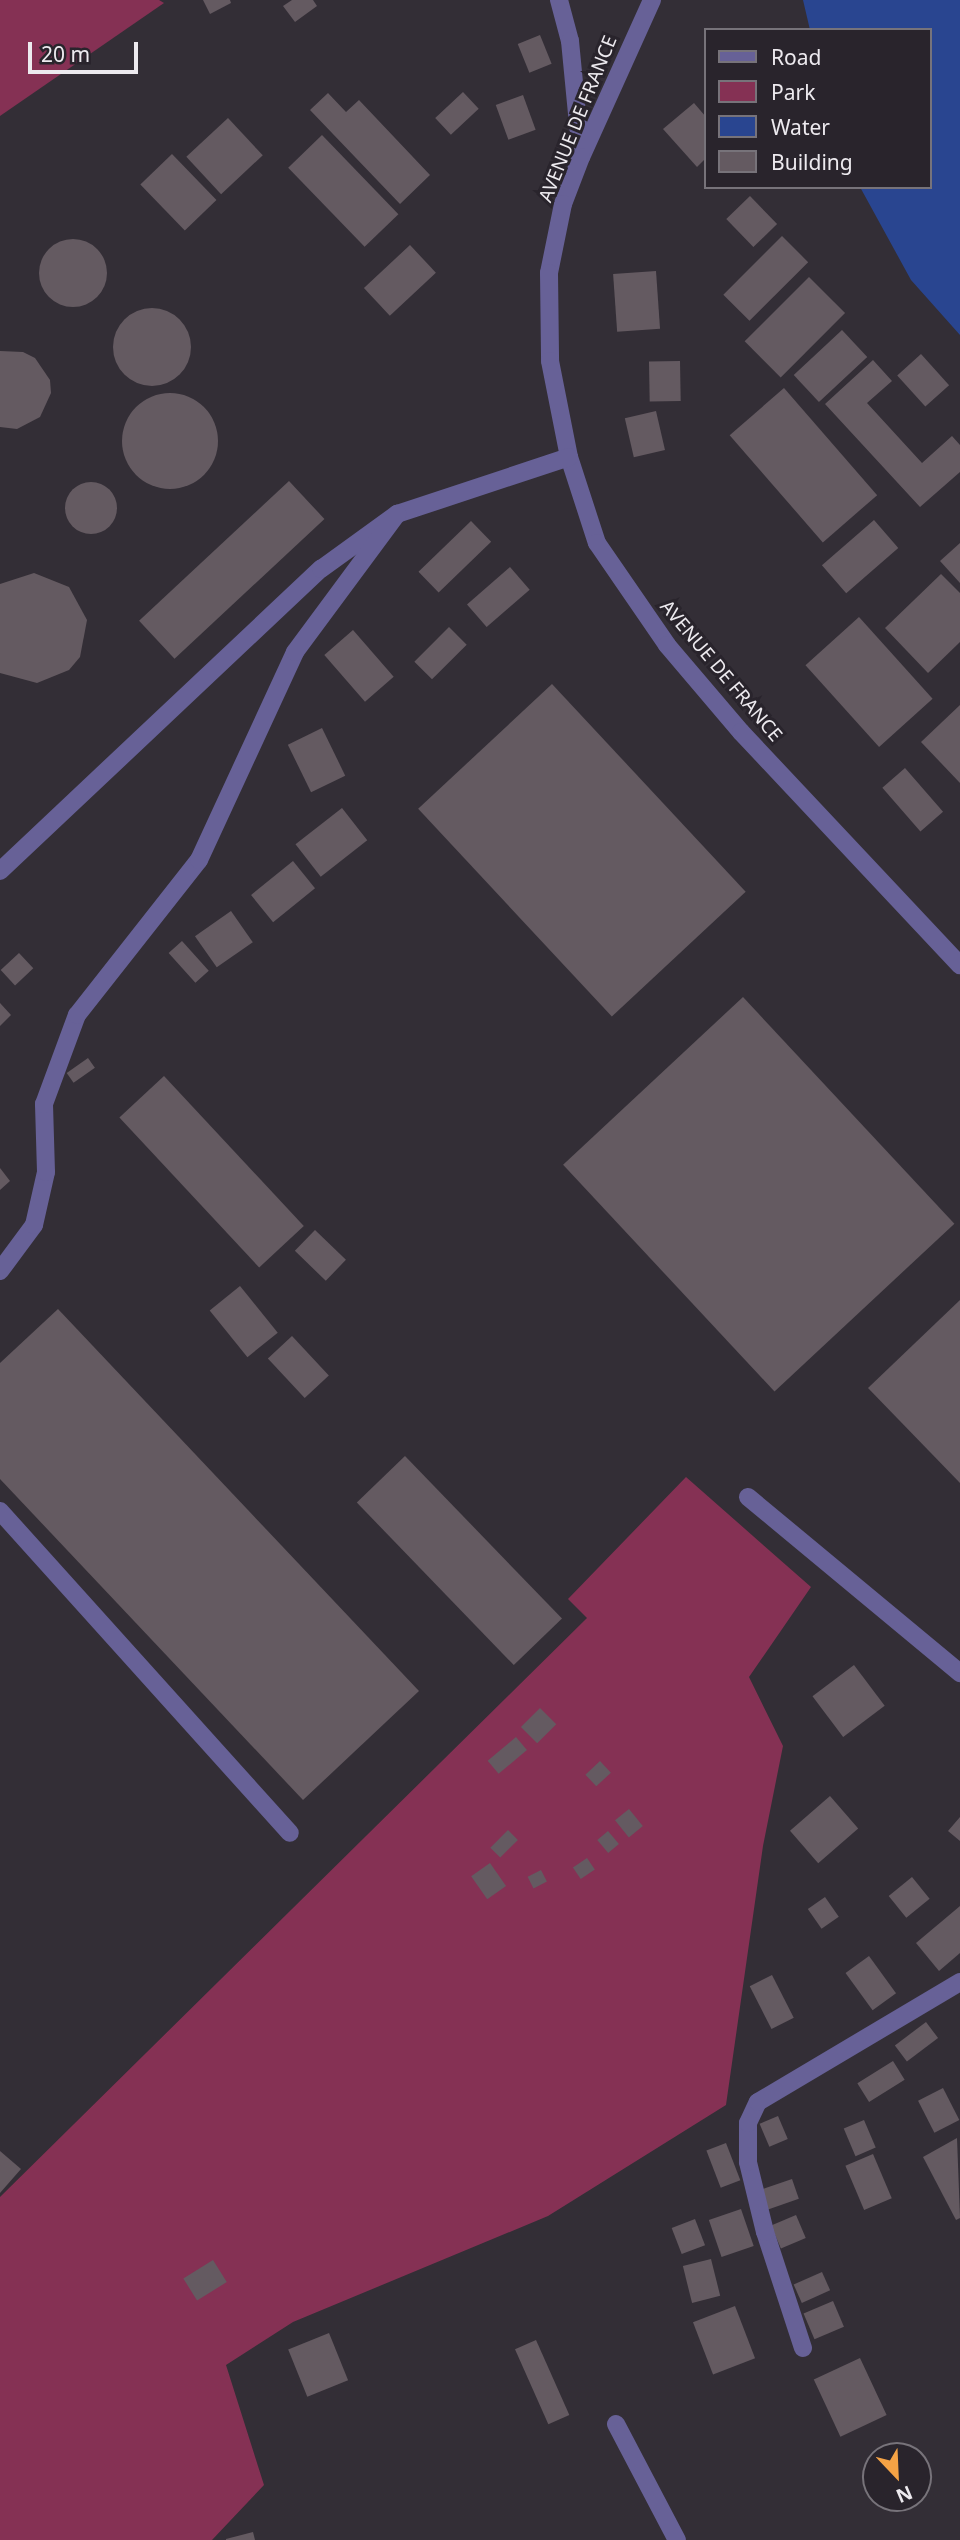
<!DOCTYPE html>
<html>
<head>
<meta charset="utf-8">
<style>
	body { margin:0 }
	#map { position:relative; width:960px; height:2540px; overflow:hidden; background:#332e36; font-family:"Noto Sans",sans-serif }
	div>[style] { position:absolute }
	.green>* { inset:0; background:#853154 }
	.water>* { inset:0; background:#294590 }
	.building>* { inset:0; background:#645a61; transform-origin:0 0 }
	.round { border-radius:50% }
	.minor>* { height:18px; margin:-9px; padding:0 9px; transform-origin:9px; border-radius:9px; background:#676197 }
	span { translate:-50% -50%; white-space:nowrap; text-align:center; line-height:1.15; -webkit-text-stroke:6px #29242c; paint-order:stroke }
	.street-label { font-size:19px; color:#edeaef }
	.legend { position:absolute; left:704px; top:28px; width:228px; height:161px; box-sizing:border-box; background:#29242c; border:2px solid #77737a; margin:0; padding:9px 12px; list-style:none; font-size:21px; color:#edeaef }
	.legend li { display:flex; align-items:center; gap:14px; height:35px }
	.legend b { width:35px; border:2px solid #77737a }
	.north { position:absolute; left:862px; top:2442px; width:70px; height:70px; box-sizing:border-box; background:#29242c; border:2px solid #77737a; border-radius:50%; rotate:157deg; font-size:19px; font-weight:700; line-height:28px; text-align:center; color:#edeaef }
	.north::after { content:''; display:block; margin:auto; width:24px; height:32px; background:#f5a345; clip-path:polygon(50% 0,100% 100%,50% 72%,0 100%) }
	.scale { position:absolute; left:28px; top:42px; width:110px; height:32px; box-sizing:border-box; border:4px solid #edeaef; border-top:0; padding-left:9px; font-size:21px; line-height:24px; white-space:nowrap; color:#edeaef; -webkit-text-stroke:5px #29242c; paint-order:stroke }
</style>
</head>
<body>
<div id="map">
	<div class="green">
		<div style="clip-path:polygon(0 0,159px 0,164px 3px,0 116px)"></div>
		<div style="clip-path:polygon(686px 1477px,811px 1587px,749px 1677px,783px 1746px,763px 1846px,726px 2105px,548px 2216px,293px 2322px,226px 2365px,264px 2485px,212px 2540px,0 2540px,0 2197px,587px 1618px,568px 1599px)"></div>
	</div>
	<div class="water">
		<div style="clip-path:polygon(803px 0,960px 0,960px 335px,911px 280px,860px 187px,930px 187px,930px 30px,810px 30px)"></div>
	</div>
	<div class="building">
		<div style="clip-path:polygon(203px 0,230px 0,231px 3px,210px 14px)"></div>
		<div style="clip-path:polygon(292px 0,313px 0,317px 6px,295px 22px,283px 6px)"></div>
		<div style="left:540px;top:35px;width:31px;height:24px;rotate:68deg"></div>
		<div style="left:463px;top:92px;width:23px;height:38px;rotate:47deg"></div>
		<div style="clip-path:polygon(328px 93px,346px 112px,359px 100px,430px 175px,400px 204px,310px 110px)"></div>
		<div style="left:523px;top:95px;width:37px;height:29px;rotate:70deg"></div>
		<div style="clip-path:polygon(694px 103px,706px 117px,706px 158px,697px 167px,663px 129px)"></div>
		<div style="left:228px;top:118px;width:51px;height:57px;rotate:47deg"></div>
		<div style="left:322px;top:135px;width:110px;height:47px;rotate:46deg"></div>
		<div style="left:172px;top:154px;width:64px;height:44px;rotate:46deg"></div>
		<div style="left:750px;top:196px;width:39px;height:33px;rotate:46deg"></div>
		<div style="left:782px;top:236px;width:37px;height:83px;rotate:45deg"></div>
		<div class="round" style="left:39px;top:239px;width:68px;height:68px"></div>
		<div style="left:410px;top:245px;width:38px;height:63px;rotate:47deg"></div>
		<div style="left:656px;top:271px;width:58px;height:43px;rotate:86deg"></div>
		<div style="left:809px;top:277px;width:51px;height:91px;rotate:45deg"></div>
		<div class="round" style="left:113px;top:308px;width:78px;height:78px"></div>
		<div style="left:842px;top:330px;width:37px;height:66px;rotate:47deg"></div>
		<div style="clip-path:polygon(0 351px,23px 352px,35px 358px,50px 380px,51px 393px,40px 417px,17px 429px,0 427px)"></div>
		<div style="left:921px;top:354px;width:42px;height:32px;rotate:48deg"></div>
		<div style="clip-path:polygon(873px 360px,892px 381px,867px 403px,922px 463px,952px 436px,960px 445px,960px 472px,920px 507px,825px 404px)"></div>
		<div style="left:680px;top:361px;width:40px;height:31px;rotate:89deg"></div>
		<div style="left:784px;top:388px;width:142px;height:72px;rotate:49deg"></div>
		<div class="round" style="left:122px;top:393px;width:96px;height:96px"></div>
		<div style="left:656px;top:411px;width:40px;height:32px;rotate:77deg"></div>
		<div style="left:289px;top:481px;width:52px;height:205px;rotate:47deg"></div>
		<div class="round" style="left:65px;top:482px;width:52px;height:52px"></div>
		<div style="left:874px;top:520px;width:37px;height:69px;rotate:49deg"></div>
		<div style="left:471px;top:521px;width:29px;height:73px;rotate:46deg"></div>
		<div style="clip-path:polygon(960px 543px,960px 583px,940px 561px)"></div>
		<div style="left:510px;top:567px;width:30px;height:57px;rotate:49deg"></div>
		<div style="clip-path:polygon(34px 573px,69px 587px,87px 620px,80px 657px,69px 670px,37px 683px,0 673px,0 584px)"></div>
		<div style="clip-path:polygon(941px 574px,960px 593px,960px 642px,928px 673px,885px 628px)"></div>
		<div style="left:859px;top:617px;width:110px;height:72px;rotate:48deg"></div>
		<div style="left:449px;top:627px;width:25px;height:49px;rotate:45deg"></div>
		<div style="left:353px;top:630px;width:62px;height:38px;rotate:49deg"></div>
		<div style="left:552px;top:684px;width:284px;height:183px;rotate:47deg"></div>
		<div style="clip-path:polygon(960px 705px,960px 783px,921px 742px)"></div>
		<div style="left:322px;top:728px;width:53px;height:38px;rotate:64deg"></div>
		<div style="left:905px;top:768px;width:58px;height:30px;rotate:49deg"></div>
		<div style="left:342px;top:808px;width:41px;height:59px;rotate:52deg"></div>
		<div style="left:293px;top:861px;width:35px;height:54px;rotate:51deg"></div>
		<div style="left:231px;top:911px;width:38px;height:44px;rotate:55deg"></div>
		<div style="left:182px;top:941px;width:40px;height:18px;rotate:48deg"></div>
		<div style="left:19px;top:953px;width:21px;height:25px;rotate:47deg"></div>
		<div style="left:743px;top:997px;width:310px;height:246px;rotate:47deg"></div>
		<div style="clip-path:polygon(0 1003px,11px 1015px,0 1026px)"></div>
		<div style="left:88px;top:1058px;width:12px;height:26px;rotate:55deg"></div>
		<div style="left:164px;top:1076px;width:205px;height:61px;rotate:47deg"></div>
		<div style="clip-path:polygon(0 1168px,10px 1181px,0 1190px)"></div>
		<div style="left:315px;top:1230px;width:43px;height:29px;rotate:44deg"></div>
		<div style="left:240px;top:1286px;width:60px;height:39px;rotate:51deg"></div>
		<div style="clip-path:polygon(960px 1300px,960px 1483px,868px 1388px)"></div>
		<div style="clip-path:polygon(58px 1309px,419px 1691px,303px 1800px,0 1479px,0 1363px)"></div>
		<div style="left:292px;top:1336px;width:54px;height:33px;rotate:47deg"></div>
		<div style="left:405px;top:1456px;width:226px;height:67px;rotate:46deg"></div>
		<div style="left:854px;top:1665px;width:51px;height:52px;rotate:53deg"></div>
		<div style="left:540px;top:1708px;width:23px;height:27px;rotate:45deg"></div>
		<div style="left:516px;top:1737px;width:17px;height:37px;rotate:50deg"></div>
		<div style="left:600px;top:1761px;width:16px;height:20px;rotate:47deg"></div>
		<div style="left:830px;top:1796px;width:43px;height:53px;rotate:49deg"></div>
		<div style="left:629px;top:1809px;width:22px;height:18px;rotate:51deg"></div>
		<div style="clip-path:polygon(960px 1817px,960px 1841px,948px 1831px)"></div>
		<div style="left:508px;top:1830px;width:14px;height:25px;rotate:45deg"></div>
		<div style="left:608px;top:1831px;width:17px;height:14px;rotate:50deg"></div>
		<div style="left:587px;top:1858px;width:14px;height:17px;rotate:56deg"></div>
		<div style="left:490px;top:1863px;width:28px;height:23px;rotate:55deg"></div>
		<div style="left:541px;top:1870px;width:13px;height:15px;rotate:63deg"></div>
		<div style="left:912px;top:1877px;width:28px;height:30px;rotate:51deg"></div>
		<div style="left:825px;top:1897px;width:24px;height:21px;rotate:55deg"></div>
		<div style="clip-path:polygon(960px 1906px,960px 1953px,939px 1971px,916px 1943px)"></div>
		<div style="left:869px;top:1956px;width:46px;height:29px;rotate:54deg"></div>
		<div style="left:772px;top:1975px;width:48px;height:25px;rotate:63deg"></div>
		<div style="left:926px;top:2022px;width:20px;height:39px;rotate:53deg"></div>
		<div style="left:893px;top:2061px;width:22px;height:42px;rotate:58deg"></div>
		<div style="left:943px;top:2088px;width:36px;height:28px;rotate:63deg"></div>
		<div style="left:778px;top:2116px;width:25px;height:20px;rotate:67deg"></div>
		<div style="left:864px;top:2120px;width:30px;height:22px;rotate:67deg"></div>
		<div style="clip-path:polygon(957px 2138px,960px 2218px,956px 2220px,923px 2157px)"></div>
		<div style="left:726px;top:2143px;width:40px;height:21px;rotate:69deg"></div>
		<div style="clip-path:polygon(0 2151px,21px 2169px,0 2193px)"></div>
		<div style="left:873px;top:2154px;width:48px;height:30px;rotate:67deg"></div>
		<div style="left:792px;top:2179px;width:21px;height:34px;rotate:71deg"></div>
		<div style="left:741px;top:2209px;width:39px;height:34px;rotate:71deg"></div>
		<div style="left:796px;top:2215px;width:25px;height:27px;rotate:67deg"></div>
		<div style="left:695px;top:2219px;width:28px;height:25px;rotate:69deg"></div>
		<div style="left:711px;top:2259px;width:38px;height:29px;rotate:76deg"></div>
		<div style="left:213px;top:2260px;width:26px;height:35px;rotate:58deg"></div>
		<div style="left:822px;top:2272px;width:20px;height:31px;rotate:66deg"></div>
		<div style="left:833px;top:2301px;width:28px;height:32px;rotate:67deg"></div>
		<div style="left:735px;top:2306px;width:56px;height:45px;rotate:69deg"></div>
		<div style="left:329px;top:2333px;width:51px;height:44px;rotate:68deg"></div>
		<div style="left:536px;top:2340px;width:82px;height:23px;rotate:66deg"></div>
		<div style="left:860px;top:2358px;width:63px;height:51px;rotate:65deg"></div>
		<div style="clip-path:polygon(253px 2532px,255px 2540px,226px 2540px,226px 2539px)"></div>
	</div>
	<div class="minor">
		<div style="left:559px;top:0;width:42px;rotate:75deg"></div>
		<div style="left:570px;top:41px;width:115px;rotate:84.5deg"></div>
		<div style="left:652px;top:0;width:172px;rotate:114.3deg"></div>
		<div style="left:581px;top:157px;width:50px;rotate:111deg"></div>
		<div style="left:563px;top:204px;width:70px;rotate:101.5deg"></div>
		<div style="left:549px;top:273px;width:88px;rotate:89.3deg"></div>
		<div style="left:550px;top:361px;width:98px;rotate:78.8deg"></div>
		<div style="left:569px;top:457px;width:90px;rotate:72deg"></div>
		<div style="left:597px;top:543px;width:124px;rotate:55.5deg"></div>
		<div style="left:667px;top:645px;width:114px;rotate:49.6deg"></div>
		<div style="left:741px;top:732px;width:320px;rotate:46.8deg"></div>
		<div style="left:0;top:871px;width:441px;rotate:-43.3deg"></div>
		<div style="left:321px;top:569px;width:94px;rotate:-35.9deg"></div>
		<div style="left:397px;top:514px;width:181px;rotate:-18.3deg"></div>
		<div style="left:0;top:1271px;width:57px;rotate:-53.5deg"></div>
		<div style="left:34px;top:1225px;width:54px;rotate:-77.2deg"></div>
		<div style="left:46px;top:1172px;width:68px;rotate:-91.7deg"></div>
		<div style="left:44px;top:1104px;width:95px;rotate:-69.7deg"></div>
		<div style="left:77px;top:1015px;width:197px;rotate:-51.8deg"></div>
		<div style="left:199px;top:860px;width:229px;rotate:-65.2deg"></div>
		<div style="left:295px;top:652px;width:172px;rotate:-53.5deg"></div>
		<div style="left:748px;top:1497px;width:276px;rotate:39.7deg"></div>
		<div style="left:0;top:1511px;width:433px;rotate:48deg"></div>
		<div style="left:803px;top:2348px;width:122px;rotate:-108.1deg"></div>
		<div style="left:765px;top:2232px;width:72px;rotate:-103.7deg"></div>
		<div style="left:748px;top:2162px;width:39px;rotate:-90deg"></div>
		<div style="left:748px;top:2123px;width:23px;rotate:-65deg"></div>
		<div style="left:758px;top:2102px;width:235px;rotate:-30.7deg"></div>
		<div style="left:616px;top:2424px;width:131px;rotate:62.3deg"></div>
	</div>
	<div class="street-label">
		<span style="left:578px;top:119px;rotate:-68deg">AVENUE DE FRANCE</span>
		<span style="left:721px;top:671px;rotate:50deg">AVENUE DE FRANCE</span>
	</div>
	<ul class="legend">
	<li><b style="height:9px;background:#676197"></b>Road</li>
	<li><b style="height:19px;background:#853154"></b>Park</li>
	<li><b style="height:19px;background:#294590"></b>Water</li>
	<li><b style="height:19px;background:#645a61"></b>Building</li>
	</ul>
	<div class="north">N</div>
	<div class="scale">20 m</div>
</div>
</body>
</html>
